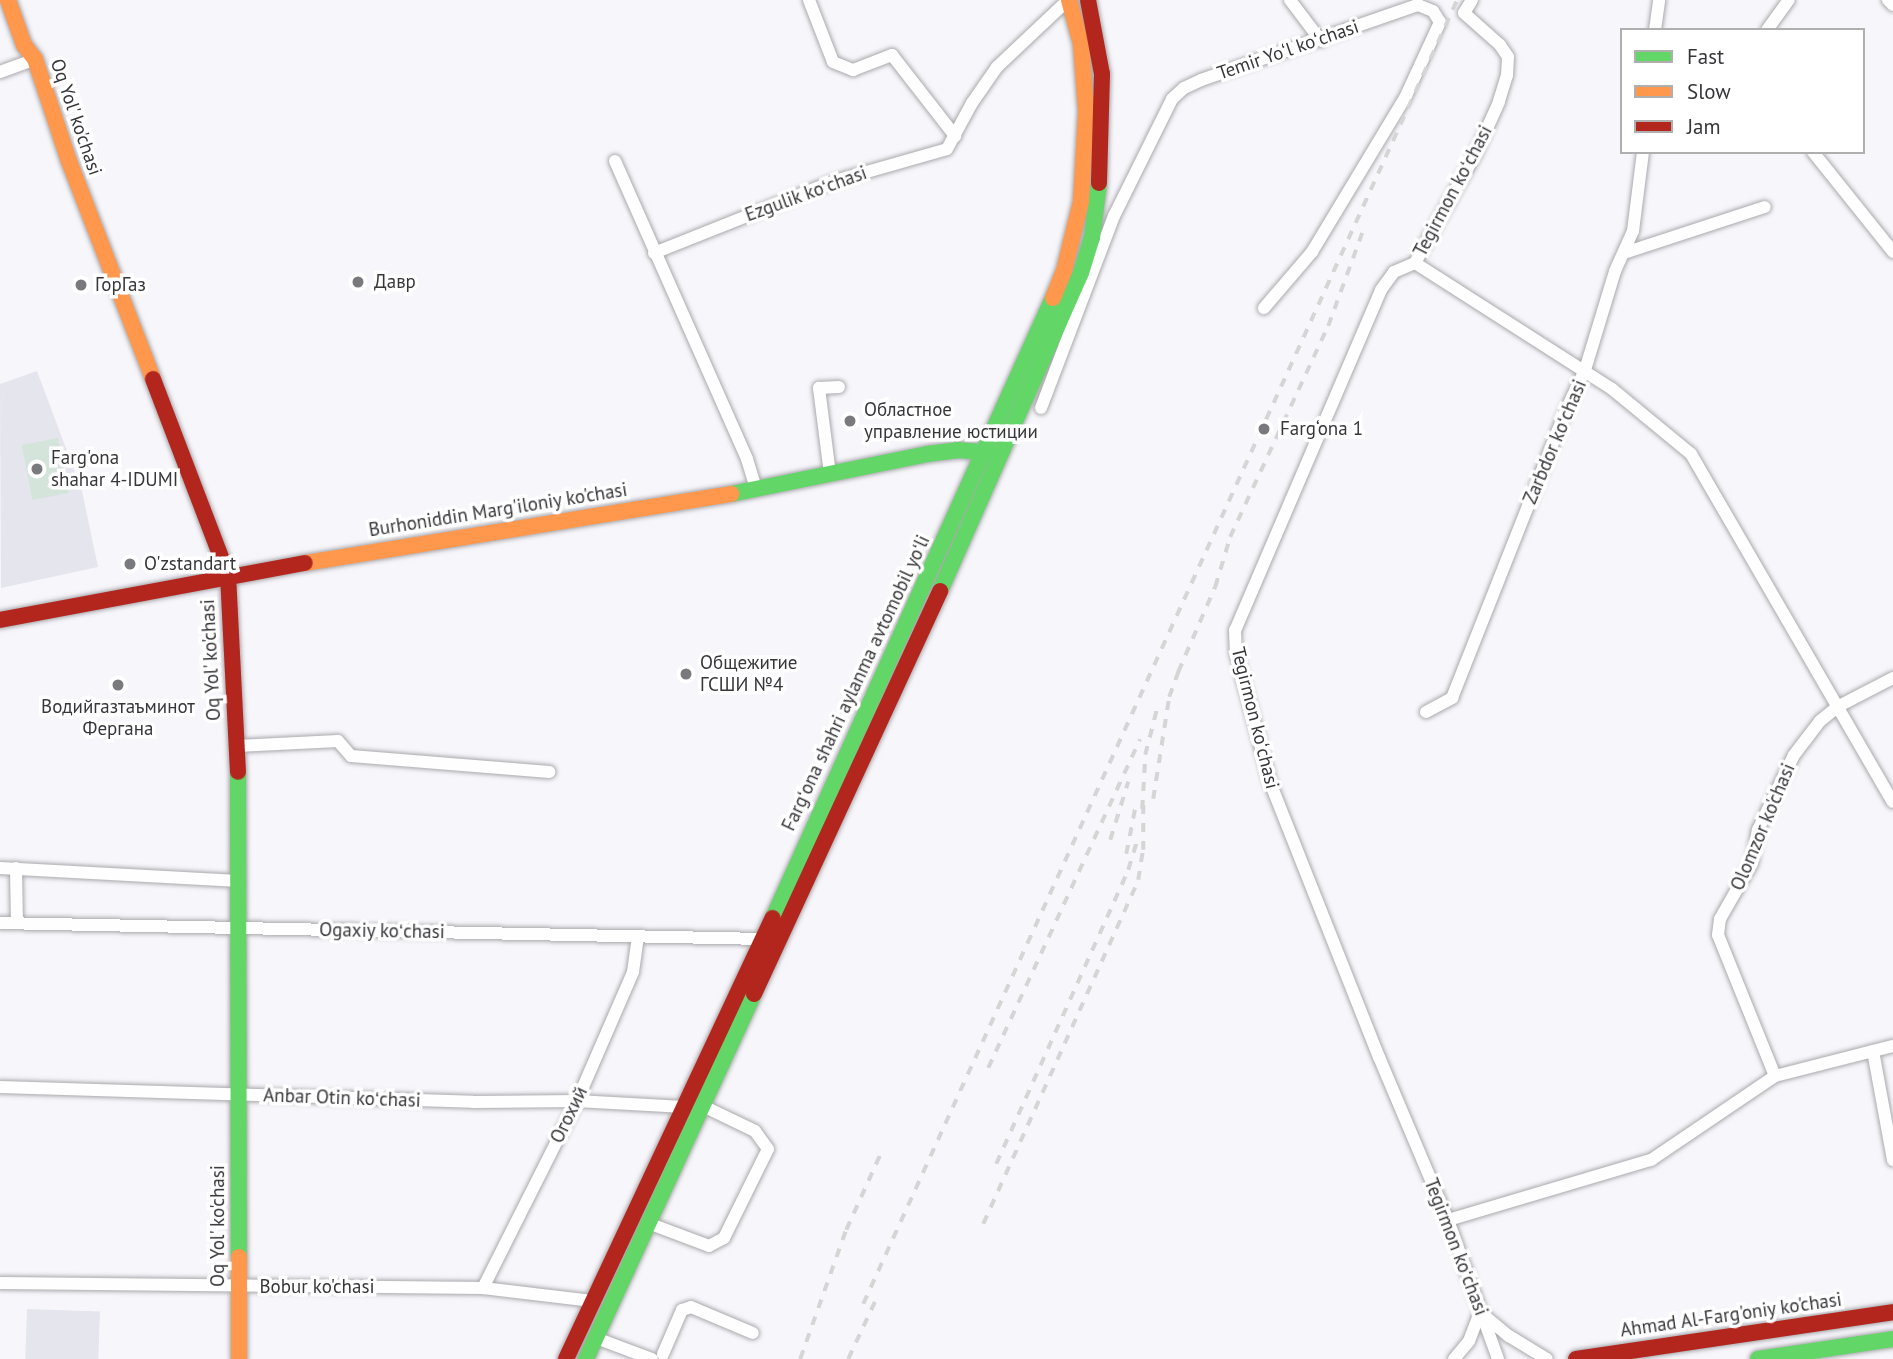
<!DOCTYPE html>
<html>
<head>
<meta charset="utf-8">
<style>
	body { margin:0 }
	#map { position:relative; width:1893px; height:1359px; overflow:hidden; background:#f6f6fb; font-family:"PT Sans",sans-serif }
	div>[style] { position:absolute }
	.built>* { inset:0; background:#e5e5ee; transform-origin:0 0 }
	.green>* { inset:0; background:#d5e4db; transform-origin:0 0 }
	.roads { filter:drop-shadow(0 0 2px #aaaaad) drop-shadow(0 0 2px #aaaaad) }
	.street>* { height:12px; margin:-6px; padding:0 6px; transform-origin:6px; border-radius:6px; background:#fefefe }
	.fast>* { height:16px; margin:-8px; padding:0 8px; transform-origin:8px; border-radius:8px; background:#63d668 }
	.slow>* { height:16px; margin:-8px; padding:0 8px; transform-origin:8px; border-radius:8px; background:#ff974d }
	.jam>* { height:16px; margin:-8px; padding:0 8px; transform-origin:8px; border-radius:8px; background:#b3261e }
	.rail>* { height:3.5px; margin-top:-1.75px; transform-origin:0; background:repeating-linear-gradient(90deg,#d5d5d6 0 9px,transparent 0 18px) }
	.dots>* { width:19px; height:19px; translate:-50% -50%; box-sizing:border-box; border:4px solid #fff; border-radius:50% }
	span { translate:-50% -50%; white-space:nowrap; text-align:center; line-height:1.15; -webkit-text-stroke:7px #fff; paint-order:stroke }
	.street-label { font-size:19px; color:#37373a }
	.poi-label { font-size:19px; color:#37373a }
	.left { translate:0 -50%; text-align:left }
	.legend { position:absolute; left:1620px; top:28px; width:245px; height:126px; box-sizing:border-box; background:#fff; border:2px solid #afafb0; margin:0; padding:9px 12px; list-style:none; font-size:21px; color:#37373a }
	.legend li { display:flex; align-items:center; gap:14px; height:35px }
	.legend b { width:35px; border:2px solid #afafb0 }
</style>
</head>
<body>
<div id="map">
	<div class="built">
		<div style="clip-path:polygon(37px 371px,82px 491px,98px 567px,1px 588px,0 384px)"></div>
		<div style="left:27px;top:1309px;width:73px;height:50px;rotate:2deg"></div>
	</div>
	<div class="green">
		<div style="left:58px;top:438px;width:56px;height:37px;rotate:79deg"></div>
	</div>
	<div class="roads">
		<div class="street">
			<div style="left:809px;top:0;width:66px;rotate:68.8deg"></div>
			<div style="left:833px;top:62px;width:22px;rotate:22deg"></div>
			<div style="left:853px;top:70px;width:42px;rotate:-21deg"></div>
			<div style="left:892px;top:55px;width:103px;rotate:52.1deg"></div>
			<div style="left:1290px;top:0;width:51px;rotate:52.9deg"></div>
			<div style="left:1472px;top:0;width:15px;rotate:122deg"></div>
			<div style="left:1464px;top:13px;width:48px;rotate:41.6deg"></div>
			<div style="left:1500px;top:45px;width:14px;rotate:56deg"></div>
			<div style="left:1508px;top:57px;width:18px;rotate:93deg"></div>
			<div style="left:1507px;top:75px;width:28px;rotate:107deg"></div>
			<div style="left:1499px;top:102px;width:56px;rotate:114.3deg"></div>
			<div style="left:1476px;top:153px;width:126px;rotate:119deg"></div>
			<div style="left:1415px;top:263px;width:23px;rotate:157deg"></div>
			<div style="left:1394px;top:272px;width:22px;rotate:126deg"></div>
			<div style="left:1381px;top:290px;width:370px;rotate:113.2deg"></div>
			<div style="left:1235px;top:630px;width:23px;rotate:88deg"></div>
			<div style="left:1236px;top:653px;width:133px;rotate:75.2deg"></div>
			<div style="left:1270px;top:782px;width:296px;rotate:68.4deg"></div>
			<div style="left:1379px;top:1057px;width:177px;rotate:67.1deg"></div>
			<div style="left:1448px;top:1220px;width:148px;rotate:70.2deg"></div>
			<div style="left:1888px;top:0;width:7px;rotate:45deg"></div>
			<div style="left:1655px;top:30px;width:30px;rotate:-82deg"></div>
			<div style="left:1767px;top:30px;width:37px;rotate:-54deg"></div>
			<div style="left:0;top:72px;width:37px;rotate:-20deg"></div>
			<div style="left:1813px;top:152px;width:128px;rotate:51.3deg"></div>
			<div style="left:615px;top:161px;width:326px;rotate:66.1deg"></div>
			<div style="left:747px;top:459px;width:31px;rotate:73deg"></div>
			<div style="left:654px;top:253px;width:195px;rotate:-21.7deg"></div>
			<div style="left:835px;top:181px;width:116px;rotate:-15.9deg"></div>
			<div style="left:947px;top:149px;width:52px;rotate:-61.5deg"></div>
			<div style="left:972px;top:103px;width:44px;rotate:-55.2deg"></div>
			<div style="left:997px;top:67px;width:98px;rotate:-43.3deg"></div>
			<div style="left:1624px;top:253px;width:148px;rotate:-18.1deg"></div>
			<div style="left:1415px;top:263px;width:234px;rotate:32.6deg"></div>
			<div style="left:1612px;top:389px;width:102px;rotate:39.4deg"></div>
			<div style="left:1691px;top:454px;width:402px;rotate:59.9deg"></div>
			<div style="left:1041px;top:408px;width:205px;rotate:-69.2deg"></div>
			<div style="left:1114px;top:216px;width:131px;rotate:-63.6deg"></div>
			<div style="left:1172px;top:99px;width:16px;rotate:-43deg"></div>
			<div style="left:1184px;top:88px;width:19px;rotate:-25deg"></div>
			<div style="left:1201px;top:80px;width:230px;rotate:-19.1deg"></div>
			<div style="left:1418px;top:5px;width:16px;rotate:22deg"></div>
			<div style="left:1433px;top:11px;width:13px;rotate:58deg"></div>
			<div style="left:1440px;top:22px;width:81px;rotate:114.7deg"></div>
			<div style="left:1406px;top:96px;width:182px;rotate:121.1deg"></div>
			<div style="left:1312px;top:252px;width:74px;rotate:130.6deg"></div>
			<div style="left:830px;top:474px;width:87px;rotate:-97.3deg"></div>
			<div style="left:819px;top:388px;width:20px;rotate:-3deg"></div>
			<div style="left:1426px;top:712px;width:30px;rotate:-28deg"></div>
			<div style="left:1452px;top:698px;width:312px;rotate:-68.4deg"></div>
			<div style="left:1567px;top:408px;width:42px;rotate:-64.7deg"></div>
			<div style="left:1585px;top:370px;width:103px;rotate:-73.1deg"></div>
			<div style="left:1615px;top:271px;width:44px;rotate:-65.8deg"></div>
			<div style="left:1633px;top:231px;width:80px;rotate:-82.8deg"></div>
			<div style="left:237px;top:746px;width:101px;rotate:-2.8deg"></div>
			<div style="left:338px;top:741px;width:20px;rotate:49deg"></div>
			<div style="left:351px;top:756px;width:199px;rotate:4.6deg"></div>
			<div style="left:0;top:868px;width:239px;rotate:3.1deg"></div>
			<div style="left:16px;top:868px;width:55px;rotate:89deg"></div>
			<div style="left:0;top:923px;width:764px;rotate:1.2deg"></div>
			<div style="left:1873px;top:1051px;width:111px;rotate:79.6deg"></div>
			<div style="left:1775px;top:1076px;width:152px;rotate:-112deg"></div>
			<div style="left:1718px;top:935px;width:16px;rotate:-83deg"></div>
			<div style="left:1720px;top:919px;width:64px;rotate:-60.3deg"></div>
			<div style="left:1752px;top:863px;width:34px;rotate:-80deg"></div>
			<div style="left:1758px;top:830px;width:83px;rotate:-64.4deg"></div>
			<div style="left:1794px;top:755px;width:43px;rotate:-52.6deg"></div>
			<div style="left:1820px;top:721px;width:22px;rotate:-39deg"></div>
			<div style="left:1837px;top:707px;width:63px;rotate:-27.4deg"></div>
			<div style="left:0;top:1087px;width:473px;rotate:1.8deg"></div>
			<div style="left:473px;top:1102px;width:104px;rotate:-0.6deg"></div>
			<div style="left:577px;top:1101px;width:107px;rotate:3.2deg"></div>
			<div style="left:1448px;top:1220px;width:212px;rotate:-16.5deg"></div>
			<div style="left:1651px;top:1160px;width:150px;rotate:-34.1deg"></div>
			<div style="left:1775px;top:1076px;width:122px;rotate:-14.3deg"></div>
			<div style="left:648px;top:1223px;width:65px;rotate:20.7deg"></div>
			<div style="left:709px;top:1246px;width:17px;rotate:-28deg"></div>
			<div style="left:724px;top:1238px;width:99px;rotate:-63.7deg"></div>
			<div style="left:768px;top:1149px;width:22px;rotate:-126deg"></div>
			<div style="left:755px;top:1131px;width:58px;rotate:-154.3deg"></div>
			<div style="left:0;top:1283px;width:483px;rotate:0.6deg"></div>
			<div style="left:483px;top:1288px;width:110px;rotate:6.8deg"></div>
			<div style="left:483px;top:1288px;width:209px;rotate:-63.3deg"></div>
			<div style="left:577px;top:1101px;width:141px;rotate:-66.5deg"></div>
			<div style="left:633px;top:972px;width:35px;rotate:-82deg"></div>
			<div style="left:596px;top:1338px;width:60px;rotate:20.6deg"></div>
			<div style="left:663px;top:1354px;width:48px;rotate:-66.6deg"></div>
			<div style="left:682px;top:1310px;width:9px;rotate:-18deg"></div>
			<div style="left:691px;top:1307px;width:67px;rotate:22.8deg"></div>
			<div style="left:1454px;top:1359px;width:23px;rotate:-50deg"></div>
			<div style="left:1469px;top:1341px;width:31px;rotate:-69deg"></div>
			<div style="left:1480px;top:1312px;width:38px;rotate:40deg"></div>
			<div style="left:1509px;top:1336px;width:44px;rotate:31.2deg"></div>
		</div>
		<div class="fast">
			<div style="left:731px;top:494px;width:200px;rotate:-11.5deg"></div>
			<div style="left:927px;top:454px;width:31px;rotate:-7deg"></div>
			<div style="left:958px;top:450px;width:36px;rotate:5deg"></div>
			<div style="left:940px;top:591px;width:348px;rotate:-66.1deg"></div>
			<div style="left:1081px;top:273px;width:37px;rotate:-73deg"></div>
			<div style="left:1092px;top:238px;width:55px;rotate:-82.7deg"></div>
			<div style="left:238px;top:772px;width:485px;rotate:89.9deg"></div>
			<div style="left:773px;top:918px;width:680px;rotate:-65.7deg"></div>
			<div style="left:586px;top:1359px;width:402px;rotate:-65.3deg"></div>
			<div style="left:1758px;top:1359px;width:136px;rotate:-8.4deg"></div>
		</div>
		<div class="slow">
			<div style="left:8px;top:0;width:48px;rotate:70.4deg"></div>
			<div style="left:24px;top:45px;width:18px;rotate:52deg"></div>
			<div style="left:35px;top:59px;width:108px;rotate:71.6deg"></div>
			<div style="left:69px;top:161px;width:234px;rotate:68.9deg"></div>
			<div style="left:1053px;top:298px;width:29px;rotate:-68deg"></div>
			<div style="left:1064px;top:271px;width:72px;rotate:-76.3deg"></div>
			<div style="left:1081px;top:201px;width:90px;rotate:-86.8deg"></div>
			<div style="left:1086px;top:111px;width:67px;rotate:-94.3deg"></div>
			<div style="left:1081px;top:44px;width:46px;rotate:-105.3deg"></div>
			<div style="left:305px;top:563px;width:432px;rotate:-9.2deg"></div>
			<div style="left:239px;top:1359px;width:102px;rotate:-90deg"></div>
		</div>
		<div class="jam">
			<div style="left:1088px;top:0;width:75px;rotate:79.3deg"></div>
			<div style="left:1102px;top:74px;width:109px;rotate:91.6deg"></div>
			<div style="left:153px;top:379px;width:210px;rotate:69.1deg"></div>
			<div style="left:228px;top:575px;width:197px;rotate:87.1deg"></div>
			<div style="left:0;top:620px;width:310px;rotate:-10.6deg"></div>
			<div style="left:754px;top:994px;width:444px;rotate:-65.2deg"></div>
			<div style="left:566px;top:1359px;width:487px;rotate:-64.9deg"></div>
			<div style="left:1576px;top:1359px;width:320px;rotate:-8.4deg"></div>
		</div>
	</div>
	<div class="rail">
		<div style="left:1145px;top:755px;width:53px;rotate:-75.7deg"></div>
		<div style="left:1153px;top:799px;width:103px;rotate:-81.1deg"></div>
		<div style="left:1169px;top:697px;width:27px;rotate:-70deg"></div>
		<div style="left:1178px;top:672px;width:93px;rotate:-66.5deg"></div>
		<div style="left:1215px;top:587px;width:52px;rotate:-73.3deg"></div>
		<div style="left:1230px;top:537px;width:233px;rotate:-65.1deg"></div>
		<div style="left:1328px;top:326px;width:99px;rotate:-69.9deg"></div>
		<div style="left:1142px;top:809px;width:52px;rotate:-86.7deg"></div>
		<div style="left:1110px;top:840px;width:61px;rotate:-72.8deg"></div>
		<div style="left:1126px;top:854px;width:52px;rotate:-78.9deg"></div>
		<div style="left:988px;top:1068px;width:362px;rotate:-65.2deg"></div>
		<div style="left:996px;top:1164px;width:322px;rotate:-65.8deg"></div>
		<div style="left:1128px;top:870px;width:28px;rotate:-73deg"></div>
		<div style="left:983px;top:1224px;width:377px;rotate:-65.7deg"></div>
		<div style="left:1138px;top:880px;width:30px;rotate:-81deg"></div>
		<div style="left:1143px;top:850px;width:46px;rotate:-90deg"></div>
		<div style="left:863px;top:1304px;width:1433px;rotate:-65.51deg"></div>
		<div style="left:800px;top:1359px;width:137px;rotate:-70.4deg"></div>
		<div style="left:846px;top:1230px;width:82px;rotate:-65.6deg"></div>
		<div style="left:848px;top:1359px;width:71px;rotate:-64.9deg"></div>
	</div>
	<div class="dots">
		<div style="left:358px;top:282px;background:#7a7a7e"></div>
		<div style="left:81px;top:285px;background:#7a7a7e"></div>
		<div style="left:850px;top:421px;background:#7a7a7e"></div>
		<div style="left:1264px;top:429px;background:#7a7a7e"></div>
		<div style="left:37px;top:469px;background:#7a7a7e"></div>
		<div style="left:130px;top:564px;background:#7a7a7e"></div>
		<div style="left:686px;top:674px;background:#7a7a7e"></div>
		<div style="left:118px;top:685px;background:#7a7a7e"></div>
	</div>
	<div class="street-label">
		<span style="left:1288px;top:50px;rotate:-19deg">Temir Yoʻl koʻchasi</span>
		<span style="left:76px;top:117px;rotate:71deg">Oq Yol' ko'chasi</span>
		<span style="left:1453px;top:191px;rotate:-62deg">Tegirmon koʻchasi</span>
		<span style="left:806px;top:194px;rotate:-20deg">Ezgulik koʻchasi</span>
		<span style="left:1555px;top:442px;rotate:-67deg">Zarbdor koʻchasi</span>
		<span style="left:498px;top:510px;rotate:-9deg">Burhoniddin Marg'iloniy ko'chasi</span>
		<span style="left:211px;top:660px;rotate:-93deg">Oq Yol' ko'chasi</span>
		<span style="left:856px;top:683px;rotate:-65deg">Fargʻona shahri aylanma avtomobil yoʻli</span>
		<span style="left:1255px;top:718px;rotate:76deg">Tegirmon koʻchasi</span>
		<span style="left:1763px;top:827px;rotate:-67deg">Olomzor ko'chasi</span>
		<span style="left:382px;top:931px;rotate:1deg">Ogaxiy koʻchasi</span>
		<span style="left:342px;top:1098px;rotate:2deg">Anbar Otin koʻchasi</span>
		<span style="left:569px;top:1115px;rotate:-64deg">Огохий</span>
		<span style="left:218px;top:1226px;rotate:-90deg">Oq Yol' ko'chasi</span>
		<span style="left:1456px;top:1247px;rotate:69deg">Tegirmon koʻchasi</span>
		<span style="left:317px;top:1287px">Bobur ko'chasi</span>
		<span style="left:1731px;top:1315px;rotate:-8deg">Ahmad Al-Farg'oniy ko'chasi</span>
	</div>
	<div class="poi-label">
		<span class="left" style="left:374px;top:282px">Давр</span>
		<span class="left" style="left:95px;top:285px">ГорГаз</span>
		<span class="left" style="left:864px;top:421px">Областное<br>управление юстиции</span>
		<span class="left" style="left:1280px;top:429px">Farg‘ona 1</span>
		<span class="left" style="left:51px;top:469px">Farg'ona<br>shahar 4-IDUMI</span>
		<span class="left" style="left:144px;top:564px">O'zstandart</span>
		<span class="left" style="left:700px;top:674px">Общежитие<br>ГСШИ №4</span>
		<span style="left:118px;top:718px">Водийгазтаъминот<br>Фергана</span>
	</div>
	<ul class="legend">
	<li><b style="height:9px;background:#63d668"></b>Fast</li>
	<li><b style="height:9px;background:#ff974d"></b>Slow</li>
	<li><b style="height:9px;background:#b3261e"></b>Jam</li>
	</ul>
</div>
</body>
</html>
